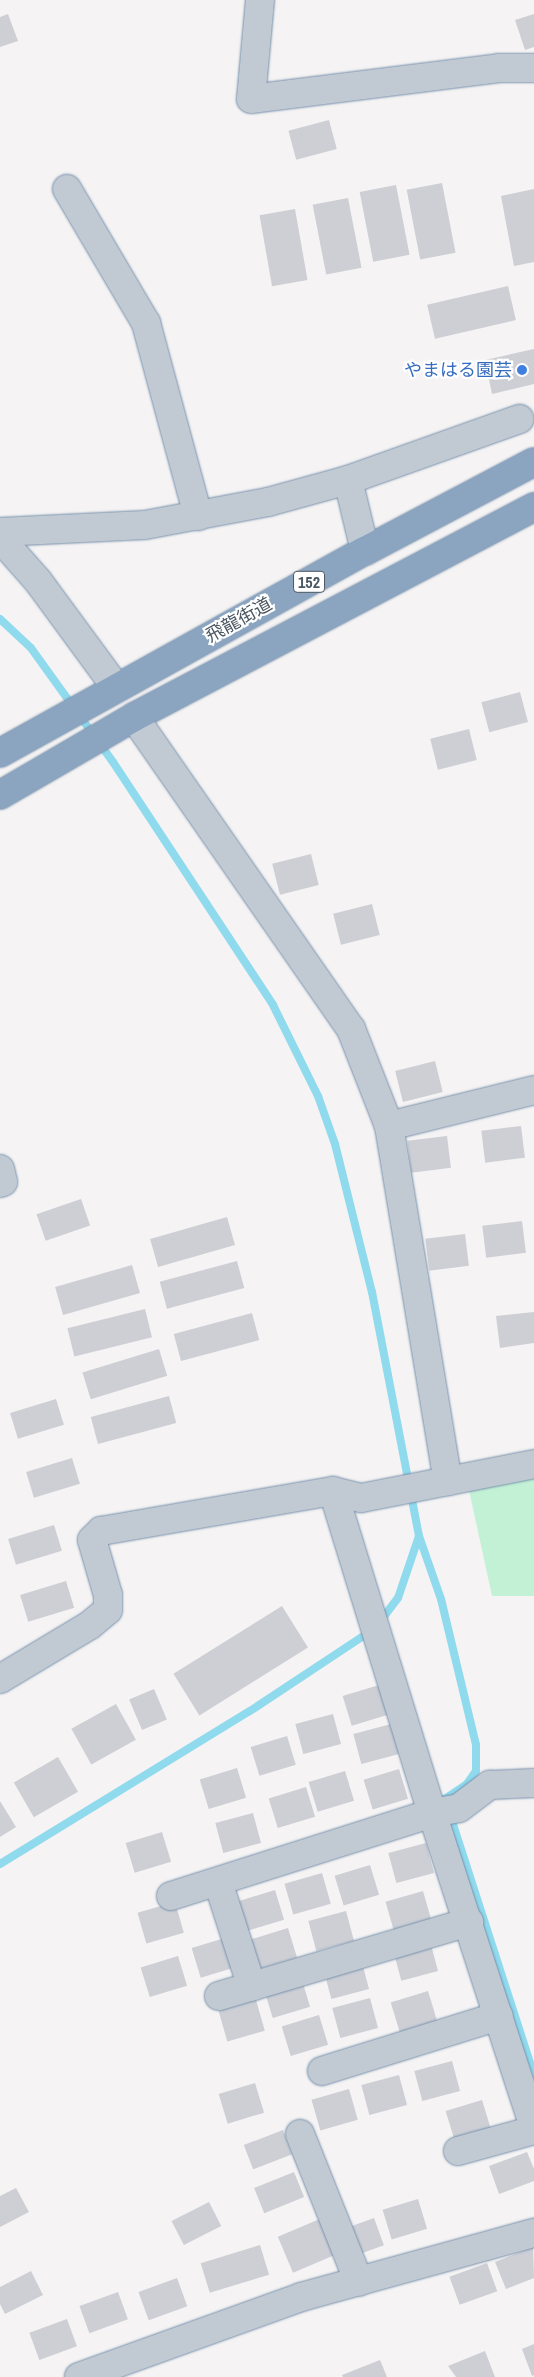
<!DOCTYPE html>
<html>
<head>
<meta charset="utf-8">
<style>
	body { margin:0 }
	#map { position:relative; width:534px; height:2377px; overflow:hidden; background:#f5f3f3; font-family:"Archivo Narrow","Noto Sans JP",sans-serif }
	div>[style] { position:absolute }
	.green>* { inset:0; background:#c3f1d5 }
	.stream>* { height:8px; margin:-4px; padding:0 4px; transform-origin:4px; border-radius:4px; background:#90daee }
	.building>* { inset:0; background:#cdcfd5; transform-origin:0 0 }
	.roads { filter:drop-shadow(0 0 1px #7690ad) drop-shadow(0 0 1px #7690ad) }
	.minor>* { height:28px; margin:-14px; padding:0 14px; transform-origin:14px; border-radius:14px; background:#c1cad2 }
	.highway>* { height:28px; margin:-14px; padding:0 14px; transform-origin:14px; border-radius:14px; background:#8ba5c1 }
	.dots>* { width:14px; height:14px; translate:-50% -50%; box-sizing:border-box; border:2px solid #fff; border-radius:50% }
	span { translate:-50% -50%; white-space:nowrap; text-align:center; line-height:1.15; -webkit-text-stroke:4.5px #fff; paint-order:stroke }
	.shield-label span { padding:1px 4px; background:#fff; border:1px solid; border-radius:4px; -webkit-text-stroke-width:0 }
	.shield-label { font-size:16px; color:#4a5661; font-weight:700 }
	.shop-label { font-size:18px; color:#366cbe }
	.right { translate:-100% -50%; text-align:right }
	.street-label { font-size:18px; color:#4a5661 }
</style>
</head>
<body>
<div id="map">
	<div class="green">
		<div style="clip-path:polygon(534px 1476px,534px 1596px,492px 1596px,469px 1490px)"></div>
	</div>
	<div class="stream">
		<div style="left:0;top:619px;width:42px;rotate:43.1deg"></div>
		<div style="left:31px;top:648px;width:140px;rotate:54.3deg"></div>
		<div style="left:113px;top:762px;width:291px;rotate:56.6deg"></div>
		<div style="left:273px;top:1005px;width:102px;rotate:63.7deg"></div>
		<div style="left:318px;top:1096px;width:51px;rotate:70.5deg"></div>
		<div style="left:335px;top:1144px;width:153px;rotate:76deg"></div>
		<div style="left:372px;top:1292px;width:248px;rotate:79.1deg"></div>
		<div style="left:419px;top:1536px;width:67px;rotate:70.8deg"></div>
		<div style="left:441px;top:1599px;width:150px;rotate:76.5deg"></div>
		<div style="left:476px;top:1745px;width:26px;rotate:90deg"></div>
		<div style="left:476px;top:1771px;width:16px;rotate:125deg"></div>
		<div style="left:467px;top:1784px;width:27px;rotate:146deg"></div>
		<div style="left:445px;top:1799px;width:2px;rotate:63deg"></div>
		<div style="left:379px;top:1623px;width:31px;rotate:-53deg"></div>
		<div style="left:398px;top:1598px;width:65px;rotate:-71.3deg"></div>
		<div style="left:450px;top:1815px;width:273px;rotate:72.1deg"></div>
		<div style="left:0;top:1864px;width:293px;rotate:-31.5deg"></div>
		<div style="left:250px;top:1711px;width:145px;rotate:-33.5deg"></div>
	</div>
	<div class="building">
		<div style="clip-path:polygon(8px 14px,18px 41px,0 47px,0 17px)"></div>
		<div style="clip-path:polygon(534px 14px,534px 47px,525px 50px,515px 20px)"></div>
		<div style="left:329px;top:120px;width:30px;height:42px;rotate:75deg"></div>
		<div style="left:442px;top:183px;width:71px;height:36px;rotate:79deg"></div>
		<div style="left:396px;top:185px;width:71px;height:37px;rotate:79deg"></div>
		<div style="clip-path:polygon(534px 189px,534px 262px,514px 266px,501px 196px)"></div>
		<div style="left:348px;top:198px;width:71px;height:36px;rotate:79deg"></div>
		<div style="left:295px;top:209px;width:72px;height:36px;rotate:80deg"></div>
		<div style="left:508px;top:286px;width:35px;height:83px;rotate:77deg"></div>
		<div style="clip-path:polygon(534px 349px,534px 384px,492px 394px,485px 360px)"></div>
		<div style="left:520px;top:692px;width:31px;height:40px;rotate:75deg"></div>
		<div style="left:469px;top:729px;width:32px;height:40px;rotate:76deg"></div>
		<div style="left:311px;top:854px;width:32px;height:40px;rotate:76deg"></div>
		<div style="left:372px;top:904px;width:32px;height:40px;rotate:76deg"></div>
		<div style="left:435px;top:1061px;width:32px;height:41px;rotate:76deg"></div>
		<div style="left:521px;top:1126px;width:32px;height:40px;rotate:83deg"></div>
		<div style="left:447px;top:1136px;width:32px;height:40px;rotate:83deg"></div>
		<div style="left:81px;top:1199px;width:28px;height:47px;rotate:71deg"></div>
		<div style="left:227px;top:1217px;width:29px;height:80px;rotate:74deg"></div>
		<div style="left:522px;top:1221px;width:32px;height:40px;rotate:83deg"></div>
		<div style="left:465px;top:1234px;width:32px;height:40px;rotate:83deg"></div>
		<div style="left:237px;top:1261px;width:28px;height:80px;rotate:75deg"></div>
		<div style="left:132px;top:1265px;width:29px;height:80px;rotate:74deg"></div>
		<div style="left:145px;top:1309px;width:29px;height:80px;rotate:76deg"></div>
		<div style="clip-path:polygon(534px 1312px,534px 1343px,500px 1348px,496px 1316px)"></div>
		<div style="left:252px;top:1313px;width:28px;height:81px;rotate:75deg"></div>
		<div style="left:159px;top:1349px;width:28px;height:80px;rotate:73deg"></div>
		<div style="left:169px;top:1396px;width:28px;height:81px;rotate:75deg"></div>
		<div style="left:56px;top:1399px;width:27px;height:48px;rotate:73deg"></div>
		<div style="left:72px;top:1458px;width:27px;height:48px;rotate:73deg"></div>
		<div style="left:54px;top:1525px;width:27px;height:48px;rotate:73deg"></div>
		<div style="left:66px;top:1581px;width:28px;height:48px;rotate:73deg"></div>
		<div style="left:282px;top:1606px;width:49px;height:128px;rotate:58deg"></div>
		<div style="left:379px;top:1685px;width:31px;height:38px;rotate:73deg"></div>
		<div style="left:154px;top:1689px;width:33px;height:27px;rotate:67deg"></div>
		<div style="left:116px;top:1704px;width:41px;height:51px;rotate:61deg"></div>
		<div style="left:333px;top:1714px;width:31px;height:39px;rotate:75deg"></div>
		<div style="left:391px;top:1724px;width:31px;height:39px;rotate:75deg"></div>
		<div style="left:287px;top:1736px;width:30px;height:38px;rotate:73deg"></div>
		<div style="left:58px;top:1757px;width:40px;height:51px;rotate:60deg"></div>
		<div style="left:237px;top:1768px;width:31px;height:39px;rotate:73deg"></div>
		<div style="left:399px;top:1769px;width:31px;height:37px;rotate:73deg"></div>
		<div style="left:345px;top:1771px;width:31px;height:38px;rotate:73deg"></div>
		<div style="left:306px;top:1787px;width:31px;height:39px;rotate:73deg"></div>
		<div style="clip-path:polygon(0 1801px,16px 1827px,0 1837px)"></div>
		<div style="left:253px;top:1813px;width:31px;height:39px;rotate:75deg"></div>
		<div style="left:162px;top:1832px;width:31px;height:38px;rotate:73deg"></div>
		<div style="left:426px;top:1843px;width:31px;height:39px;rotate:75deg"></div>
		<div style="left:370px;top:1865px;width:31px;height:37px;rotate:73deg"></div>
		<div style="left:322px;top:1873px;width:32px;height:39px;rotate:74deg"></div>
		<div style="left:275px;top:1890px;width:31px;height:39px;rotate:73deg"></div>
		<div style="left:423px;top:1891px;width:32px;height:39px;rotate:74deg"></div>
		<div style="left:175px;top:1902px;width:32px;height:39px;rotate:74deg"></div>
		<div style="left:346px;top:1911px;width:31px;height:39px;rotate:75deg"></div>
		<div style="left:288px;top:1928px;width:31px;height:39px;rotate:73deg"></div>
		<div style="left:228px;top:1937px;width:31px;height:38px;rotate:73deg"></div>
		<div style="left:430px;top:1941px;width:31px;height:38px;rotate:75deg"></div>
		<div style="left:178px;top:1956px;width:31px;height:39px;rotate:73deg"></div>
		<div style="left:361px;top:1959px;width:31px;height:39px;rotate:75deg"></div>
		<div style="left:301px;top:1977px;width:31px;height:39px;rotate:73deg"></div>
		<div style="left:428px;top:1991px;width:31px;height:39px;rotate:73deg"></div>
		<div style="left:370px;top:1998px;width:31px;height:39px;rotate:75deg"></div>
		<div style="left:256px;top:2000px;width:32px;height:39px;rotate:74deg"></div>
		<div style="left:319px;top:2015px;width:31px;height:39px;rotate:73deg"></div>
		<div style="left:452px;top:2061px;width:31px;height:39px;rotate:75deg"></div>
		<div style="left:399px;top:2075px;width:31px;height:39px;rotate:75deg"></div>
		<div style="left:255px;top:2083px;width:31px;height:38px;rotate:73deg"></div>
		<div style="left:349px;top:2089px;width:32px;height:39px;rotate:74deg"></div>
		<div style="left:482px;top:2100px;width:30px;height:38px;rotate:73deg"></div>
		<div style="left:283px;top:2130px;width:26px;height:42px;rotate:69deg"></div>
		<div style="clip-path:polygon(527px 2152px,534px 2169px,534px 2181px,499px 2194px,489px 2166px)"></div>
		<div style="left:294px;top:2172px;width:27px;height:43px;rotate:68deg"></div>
		<div style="clip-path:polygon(16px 2188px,29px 2212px,0 2227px,0 2196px)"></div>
		<div style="left:418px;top:2199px;width:31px;height:37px;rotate:73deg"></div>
		<div style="left:209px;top:2202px;width:27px;height:42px;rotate:63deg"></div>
		<div style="left:322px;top:2218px;width:39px;height:48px;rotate:67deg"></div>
		<div style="left:374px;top:2218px;width:29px;height:28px;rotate:70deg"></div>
		<div style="left:260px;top:2245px;width:31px;height:62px;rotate:73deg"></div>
		<div style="clip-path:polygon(533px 2247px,534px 2278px,506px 2289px,495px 2262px)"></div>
		<div style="left:487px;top:2263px;width:30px;height:40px;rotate:70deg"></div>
		<div style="clip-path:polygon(31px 2271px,43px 2295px,5px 2314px,0 2304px,0 2287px)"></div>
		<div style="left:177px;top:2278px;width:30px;height:41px;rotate:70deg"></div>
		<div style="left:118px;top:2292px;width:29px;height:41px;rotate:70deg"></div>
		<div style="left:67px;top:2319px;width:29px;height:40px;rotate:70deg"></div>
		<div style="clip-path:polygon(534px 2344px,534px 2375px,532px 2376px,522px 2349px)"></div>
		<div style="clip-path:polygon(485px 2351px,495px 2377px,456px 2377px,448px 2366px)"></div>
		<div style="clip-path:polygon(380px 2360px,387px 2377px,343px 2377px,342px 2375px)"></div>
	</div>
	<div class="roads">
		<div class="minor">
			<div style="left:260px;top:0;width:99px;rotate:95.2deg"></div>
			<div style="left:251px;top:99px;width:250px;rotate:-7.1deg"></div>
			<div style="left:499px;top:68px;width:35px"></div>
			<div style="left:67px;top:189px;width:156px;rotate:59.5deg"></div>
			<div style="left:146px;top:323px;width:200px;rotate:74.9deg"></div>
			<div style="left:348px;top:480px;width:73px;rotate:76.5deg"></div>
			<div style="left:0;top:532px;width:145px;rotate:-2.8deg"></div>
			<div style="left:145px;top:525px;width:125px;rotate:-10.6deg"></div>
			<div style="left:268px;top:502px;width:83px;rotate:-15.4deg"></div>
			<div style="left:348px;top:480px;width:182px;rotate:-19.6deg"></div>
			<div style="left:0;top:538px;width:57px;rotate:48.5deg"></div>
			<div style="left:38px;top:581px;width:132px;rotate:53.7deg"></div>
			<div style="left:134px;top:717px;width:380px;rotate:55.2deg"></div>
			<div style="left:351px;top:1029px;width:104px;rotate:68.6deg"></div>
			<div style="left:389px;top:1126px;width:360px;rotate:80.6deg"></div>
			<div style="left:389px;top:1126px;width:149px;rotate:-13.9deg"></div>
			<div style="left:0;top:1169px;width:13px;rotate:77deg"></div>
			<div style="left:3px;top:1182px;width:3px;rotate:162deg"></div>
			<div style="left:333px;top:1491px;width:337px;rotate:72.9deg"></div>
			<div style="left:432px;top:1813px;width:330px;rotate:72deg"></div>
			<div style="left:0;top:1679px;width:105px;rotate:-31deg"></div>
			<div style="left:90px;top:1625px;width:23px;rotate:-40deg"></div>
			<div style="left:108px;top:1610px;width:15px;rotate:-90deg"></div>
			<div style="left:108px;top:1595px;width:57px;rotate:-106.2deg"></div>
			<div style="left:92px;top:1540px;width:13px;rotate:-45deg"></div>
			<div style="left:101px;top:1531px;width:235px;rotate:-9.8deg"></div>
			<div style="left:333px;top:1491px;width:29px;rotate:14deg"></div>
			<div style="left:361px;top:1498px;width:176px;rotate:-11.1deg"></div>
			<div style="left:218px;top:1882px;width:110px;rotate:72.1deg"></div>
			<div style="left:171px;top:1896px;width:274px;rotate:-17.6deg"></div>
			<div style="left:432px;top:1813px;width:27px;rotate:-10deg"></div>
			<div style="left:459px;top:1808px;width:39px;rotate:-37deg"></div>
			<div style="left:490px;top:1785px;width:44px;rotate:-2.6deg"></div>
			<div style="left:219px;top:1996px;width:261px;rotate:-16.5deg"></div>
			<div style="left:322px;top:2071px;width:185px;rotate:-17.3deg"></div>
			<div style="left:300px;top:2134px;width:159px;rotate:68.3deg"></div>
			<div style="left:458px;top:2151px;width:79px;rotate:-15.4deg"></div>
			<div style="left:79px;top:2377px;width:236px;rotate:-19.8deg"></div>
			<div style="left:301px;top:2297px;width:242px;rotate:-15.4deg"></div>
		</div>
		<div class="highway">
			<div style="left:0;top:753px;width:417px;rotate:-29deg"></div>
			<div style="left:365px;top:551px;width:191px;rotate:-27.8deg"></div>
			<div style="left:0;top:795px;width:155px;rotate:-30.2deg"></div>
			<div style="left:134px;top:717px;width:452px;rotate:-27.7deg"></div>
		</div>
	</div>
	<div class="dots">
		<div style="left:522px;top:370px;background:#3f7fe0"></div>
	</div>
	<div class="shield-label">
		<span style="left:309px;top:582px">152</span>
	</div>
	<div class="shop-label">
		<span class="right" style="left:512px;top:370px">やまはる園芸</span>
	</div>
	<div class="street-label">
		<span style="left:239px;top:620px;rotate:-29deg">飛龍街道</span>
	</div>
</div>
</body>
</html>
